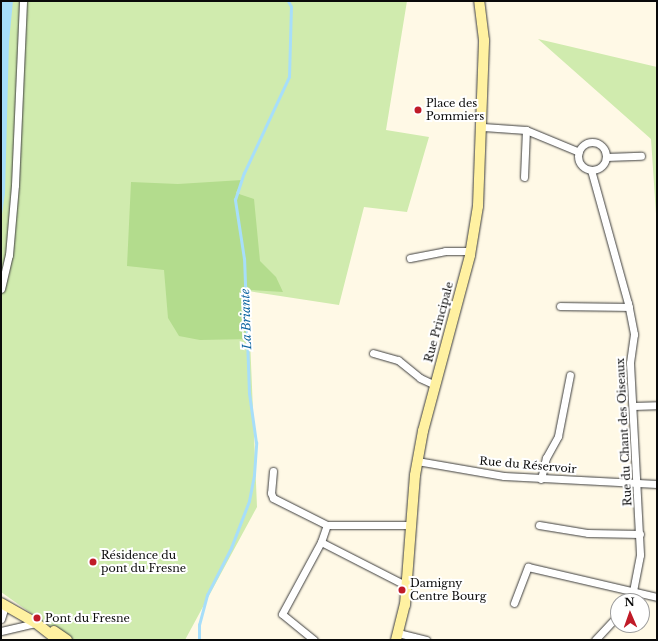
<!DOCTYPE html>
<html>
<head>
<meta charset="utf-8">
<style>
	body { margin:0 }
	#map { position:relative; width:658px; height:641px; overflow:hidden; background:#fff9e6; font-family:"Libre Baskerville",serif }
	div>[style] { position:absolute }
	.green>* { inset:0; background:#d0ebae }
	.forest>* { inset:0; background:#b3dc8d }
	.water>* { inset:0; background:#a7defa }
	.stream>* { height:2.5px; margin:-1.25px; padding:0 1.25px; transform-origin:1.25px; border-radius:1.25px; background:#a7defa }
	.roads { filter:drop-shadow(0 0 1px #3d3d3d) drop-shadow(0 0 1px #3d3d3d) }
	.street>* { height:7px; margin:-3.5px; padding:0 3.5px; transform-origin:3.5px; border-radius:3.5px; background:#fff }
	.street>.ring { margin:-3.5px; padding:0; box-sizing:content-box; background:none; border:7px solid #fff; border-radius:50% }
	.secondary>* { height:10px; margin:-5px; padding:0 5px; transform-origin:5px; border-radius:5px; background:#fff1a1 }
	.dots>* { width:11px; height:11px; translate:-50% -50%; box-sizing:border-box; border:2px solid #fff; border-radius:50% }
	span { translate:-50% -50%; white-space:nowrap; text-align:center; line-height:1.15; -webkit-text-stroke:4px #fff; paint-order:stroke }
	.poi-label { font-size:11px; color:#0a0a0a }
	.left { translate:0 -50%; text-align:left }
	.street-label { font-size:11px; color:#0a0a0a }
	.water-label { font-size:12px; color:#0d65a1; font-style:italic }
	.frame { position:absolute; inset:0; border:2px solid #0a0a0a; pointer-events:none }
	.north { position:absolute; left:610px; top:593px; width:40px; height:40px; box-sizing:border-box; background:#fff; border:1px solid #9d9d9d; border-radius:50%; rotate:358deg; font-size:11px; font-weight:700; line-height:16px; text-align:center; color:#0a0a0a }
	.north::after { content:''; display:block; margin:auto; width:14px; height:18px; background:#c01b28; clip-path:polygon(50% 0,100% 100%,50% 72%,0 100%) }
</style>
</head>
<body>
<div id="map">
	<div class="green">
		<div style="clip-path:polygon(1px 1px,407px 1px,386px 130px,429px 137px,407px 212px,364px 207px,339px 305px,248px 291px,257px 507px,185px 640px,69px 640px,1px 592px)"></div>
		<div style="clip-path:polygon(538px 39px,657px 67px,657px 229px,651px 139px)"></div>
	</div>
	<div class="forest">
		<div style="clip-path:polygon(242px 180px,236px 193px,254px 199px,260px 261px,276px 277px,283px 292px,250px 290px,250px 339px,200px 340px,179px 336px,168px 318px,164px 270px,127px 266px,131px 182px,178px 184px)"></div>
	</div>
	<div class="water">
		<div style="clip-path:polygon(1px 1px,13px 1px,9px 42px,5px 194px,1px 221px)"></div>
	</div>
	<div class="stream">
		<div style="left:199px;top:640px;width:15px;rotate:-90deg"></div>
		<div style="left:199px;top:625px;width:31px;rotate:-75deg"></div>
		<div style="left:207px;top:595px;width:53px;rotate:-62.9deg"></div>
		<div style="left:231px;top:548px;width:50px;rotate:-69deg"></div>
		<div style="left:249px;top:501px;width:26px;rotate:-79deg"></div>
		<div style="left:254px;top:475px;width:32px;rotate:-86deg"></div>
		<div style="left:256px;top:443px;width:50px;rotate:-98deg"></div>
		<div style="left:249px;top:393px;width:134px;rotate:-92.1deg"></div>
		<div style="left:244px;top:259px;width:60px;rotate:-98.7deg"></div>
		<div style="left:235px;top:200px;width:28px;rotate:-72deg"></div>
		<div style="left:244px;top:173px;width:106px;rotate:-64.9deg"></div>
		<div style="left:289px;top:77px;width:70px;rotate:-88.4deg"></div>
		<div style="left:291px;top:7px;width:7px;rotate:-117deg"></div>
	</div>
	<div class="roads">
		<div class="street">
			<div style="left:483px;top:127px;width:43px;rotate:4deg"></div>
			<div style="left:526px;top:130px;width:57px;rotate:22.5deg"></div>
			<div class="ring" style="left:578px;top:142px;width:21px;height:21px"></div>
			<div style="left:606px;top:157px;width:35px;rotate:-2deg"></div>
			<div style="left:591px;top:170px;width:138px;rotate:74.5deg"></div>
			<div style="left:628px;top:303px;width:32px;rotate:79deg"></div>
			<div style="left:634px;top:334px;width:29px;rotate:98deg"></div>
			<div style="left:630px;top:363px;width:192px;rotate:87deg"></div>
			<div style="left:640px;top:555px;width:38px;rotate:101deg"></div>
			<div style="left:633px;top:592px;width:11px;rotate:124deg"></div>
			<div style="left:524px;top:177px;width:47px;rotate:-87.6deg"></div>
			<div style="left:410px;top:258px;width:36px;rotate:-11deg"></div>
			<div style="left:445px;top:251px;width:25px"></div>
			<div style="left:1px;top:289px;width:35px;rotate:-77deg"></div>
			<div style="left:9px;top:255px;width:70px;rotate:-85.1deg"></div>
			<div style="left:15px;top:185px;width:184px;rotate:-87.5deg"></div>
			<div style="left:560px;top:306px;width:69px;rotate:0.8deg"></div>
			<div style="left:373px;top:353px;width:26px;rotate:16deg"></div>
			<div style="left:398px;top:360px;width:28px;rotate:39deg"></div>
			<div style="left:420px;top:378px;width:17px;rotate:25deg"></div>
			<div style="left:633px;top:406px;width:24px;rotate:-2deg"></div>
			<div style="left:417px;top:461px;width:88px;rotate:9.8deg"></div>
			<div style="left:504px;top:476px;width:153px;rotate:3deg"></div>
			<div style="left:273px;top:471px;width:22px;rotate:95deg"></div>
			<div style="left:271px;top:493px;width:5px;rotate:68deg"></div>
			<div style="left:273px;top:498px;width:60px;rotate:26.6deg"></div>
			<div style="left:541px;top:479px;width:22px;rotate:-77deg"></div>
			<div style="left:546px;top:458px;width:25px;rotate:-61deg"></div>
			<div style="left:558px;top:436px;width:62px;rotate:-78.9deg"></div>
			<div style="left:539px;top:525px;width:50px;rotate:9.3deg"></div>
			<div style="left:588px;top:533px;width:52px;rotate:1.1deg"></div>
			<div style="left:321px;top:542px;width:97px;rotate:27.1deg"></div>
			<div style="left:514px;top:603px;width:39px;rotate:-69deg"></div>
			<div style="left:528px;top:567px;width:132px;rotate:13.1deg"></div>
			<div style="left:1px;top:619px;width:14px;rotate:-73deg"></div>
			<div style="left:1px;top:631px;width:36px;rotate:-13deg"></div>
			<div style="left:398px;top:633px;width:29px;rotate:14deg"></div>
			<div style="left:314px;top:640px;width:41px;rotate:-140.9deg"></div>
			<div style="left:282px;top:614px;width:82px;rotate:-61.6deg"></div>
			<div style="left:321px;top:542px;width:18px;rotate:-71deg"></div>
			<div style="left:327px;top:525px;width:84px"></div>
			<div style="left:595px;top:640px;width:34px;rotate:-47deg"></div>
		</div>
		<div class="secondary">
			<div style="left:1px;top:603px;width:40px;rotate:29.7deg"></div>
			<div style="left:36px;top:623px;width:28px;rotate:38deg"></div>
			<div style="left:54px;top:631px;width:16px;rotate:35deg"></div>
			<div style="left:396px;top:640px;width:36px;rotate:-76deg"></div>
			<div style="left:405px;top:605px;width:130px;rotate:-85.6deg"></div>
			<div style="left:415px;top:475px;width:45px;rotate:-79.7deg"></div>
			<div style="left:423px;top:431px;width:182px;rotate:-75deg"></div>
			<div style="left:470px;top:255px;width:50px;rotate:-80.7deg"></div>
			<div style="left:478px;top:206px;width:166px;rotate:-87.9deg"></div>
			<div style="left:484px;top:40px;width:39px;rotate:-97deg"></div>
		</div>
	</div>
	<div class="dots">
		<div style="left:418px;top:110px;background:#c01b28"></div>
		<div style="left:93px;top:562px;background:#c01b28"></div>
		<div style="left:402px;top:590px;background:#c01b28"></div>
		<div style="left:37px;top:618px;background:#c01b28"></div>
	</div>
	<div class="poi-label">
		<span class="left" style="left:426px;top:110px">Place des<br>Pommiers</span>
		<span class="left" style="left:101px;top:562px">Résidence du<br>pont du Fresne</span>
		<span class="left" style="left:410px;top:590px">Damigny<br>Centre Bourg</span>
		<span class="left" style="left:45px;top:618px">Pont du Fresne</span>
	</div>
	<div class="street-label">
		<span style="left:439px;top:322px;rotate:-75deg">Rue Principale</span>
		<span style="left:624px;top:432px;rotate:-93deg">Rue du Chant des Oiseaux</span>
		<span style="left:528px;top:465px;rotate:5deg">Rue du Réservoir</span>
	</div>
	<div class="water-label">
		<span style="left:246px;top:319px;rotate:-92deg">La Briante</span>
	</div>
	<div class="frame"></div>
	<div class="north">N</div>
</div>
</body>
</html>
